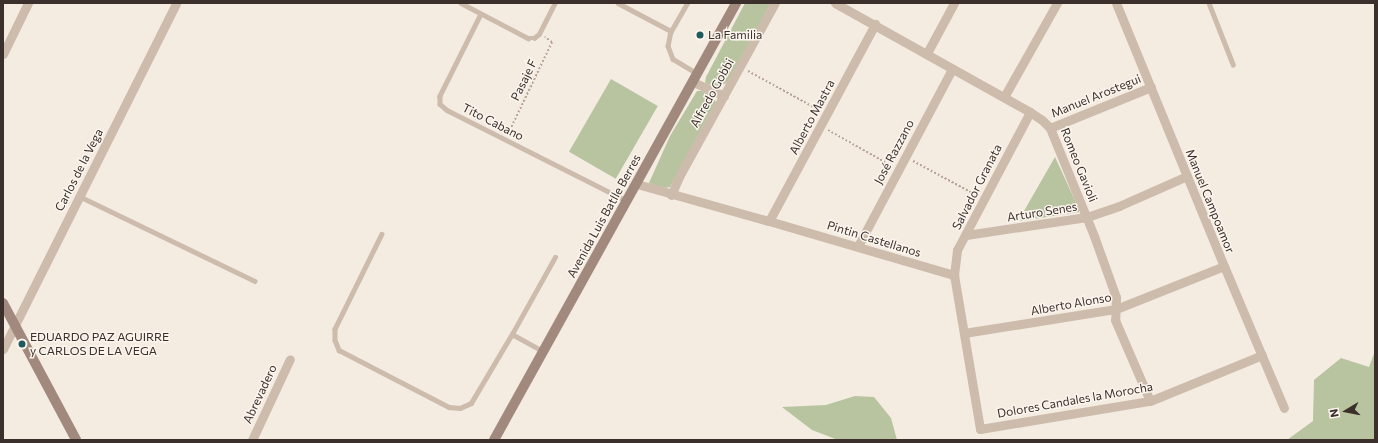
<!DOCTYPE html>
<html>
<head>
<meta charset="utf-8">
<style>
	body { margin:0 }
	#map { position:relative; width:1378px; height:443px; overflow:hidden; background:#f4ebe1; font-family:Commissioner,sans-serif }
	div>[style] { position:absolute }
	.green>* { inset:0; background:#b8c4a0; transform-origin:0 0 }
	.path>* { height:2px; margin-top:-1px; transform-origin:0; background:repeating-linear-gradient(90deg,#b9a596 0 2px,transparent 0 4px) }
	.lane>* { height:4.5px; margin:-2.25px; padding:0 2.25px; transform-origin:2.25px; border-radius:2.25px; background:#cdbbac }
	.street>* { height:9px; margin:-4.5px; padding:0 4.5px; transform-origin:4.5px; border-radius:4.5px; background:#cdbbac }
	.secondary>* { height:10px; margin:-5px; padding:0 5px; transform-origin:5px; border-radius:5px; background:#a18a7d }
	.dots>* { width:11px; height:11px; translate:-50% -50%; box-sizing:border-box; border:2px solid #fbf5ee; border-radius:50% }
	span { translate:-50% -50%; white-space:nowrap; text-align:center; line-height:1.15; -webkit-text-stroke:3px #fbf5ee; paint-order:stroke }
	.poi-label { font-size:12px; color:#3b302b }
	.left { translate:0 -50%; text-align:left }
	.street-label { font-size:12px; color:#3b302b }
	.frame { position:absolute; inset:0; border:4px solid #3b302b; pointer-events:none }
	.north { position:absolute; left:1326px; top:391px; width:40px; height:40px; -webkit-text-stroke:3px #fbf5ee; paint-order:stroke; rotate:260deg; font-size:11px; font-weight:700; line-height:16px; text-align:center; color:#3b302b }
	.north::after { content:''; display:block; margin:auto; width:14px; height:18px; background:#3b302b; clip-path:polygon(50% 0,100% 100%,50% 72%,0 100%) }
</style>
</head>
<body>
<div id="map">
	<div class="green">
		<div style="clip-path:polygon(745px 3px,771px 3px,727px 83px,718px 86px,707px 84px,705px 82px,706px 77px)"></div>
		<div style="left:611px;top:79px;width:54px;height:84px;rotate:30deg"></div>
		<div style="clip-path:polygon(697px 91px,702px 91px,712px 95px,716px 102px,670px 187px,666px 188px,653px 185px,649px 183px,670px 136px)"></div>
		<div style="clip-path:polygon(1055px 157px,1079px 209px,1079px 212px,1021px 221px,1020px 218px)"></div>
		<div style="clip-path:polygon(1375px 351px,1375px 440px,1287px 440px,1313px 421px,1314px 380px,1341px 358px,1369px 367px)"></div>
		<div style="clip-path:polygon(855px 396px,874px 397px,891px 418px,897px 440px,838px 440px,812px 430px,782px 407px,826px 405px)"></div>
	</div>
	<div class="path">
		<div style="left:748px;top:71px;width:81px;rotate:28.8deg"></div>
		<div style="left:828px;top:130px;width:71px;rotate:29.4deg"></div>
		<div style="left:508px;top:134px;width:102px;rotate:-64.4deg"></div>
		<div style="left:552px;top:42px;width:9px;rotate:-144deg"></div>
		<div style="left:913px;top:161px;width:72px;rotate:28.4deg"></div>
	</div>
	<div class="lane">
		<div style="left:461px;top:3px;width:76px;rotate:27.6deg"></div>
		<div style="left:528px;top:38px;width:6px"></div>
		<div style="left:534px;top:38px;width:6px;rotate:-39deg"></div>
		<div style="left:539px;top:34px;width:35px;rotate:-63deg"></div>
		<div style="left:618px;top:3px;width:60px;rotate:27.8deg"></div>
		<div style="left:671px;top:31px;width:15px;rotate:101deg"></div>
		<div style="left:668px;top:46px;width:14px;rotate:69deg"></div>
		<div style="left:673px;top:59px;width:29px;rotate:31deg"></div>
		<div style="left:1209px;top:3px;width:66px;rotate:68.5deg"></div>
		<div style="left:481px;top:14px;width:92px;rotate:116.6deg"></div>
		<div style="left:440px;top:96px;width:8px;rotate:90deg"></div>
		<div style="left:440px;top:104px;width:9px;rotate:41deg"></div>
		<div style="left:447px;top:110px;width:202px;rotate:26.8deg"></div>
		<div style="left:671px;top:31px;width:32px;rotate:-60deg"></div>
		<div style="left:79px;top:196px;width:195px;rotate:25.8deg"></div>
		<div style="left:382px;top:234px;width:106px;rotate:116.3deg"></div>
		<div style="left:335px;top:329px;width:11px;rotate:90deg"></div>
		<div style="left:335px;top:340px;width:11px;rotate:68deg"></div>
		<div style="left:339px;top:350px;width:124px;rotate:27.4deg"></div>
		<div style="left:449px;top:407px;width:11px;rotate:5deg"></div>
		<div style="left:460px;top:408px;width:12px;rotate:-24deg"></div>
		<div style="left:471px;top:403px;width:80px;rotate:-59.3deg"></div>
		<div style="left:512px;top:334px;width:88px;rotate:-60.8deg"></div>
		<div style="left:512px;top:334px;width:35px;rotate:29deg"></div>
	</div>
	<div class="street">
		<div style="left:835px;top:3px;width:223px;rotate:29.2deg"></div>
		<div style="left:1030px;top:112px;width:14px;rotate:34deg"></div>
		<div style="left:1042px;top:120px;width:11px;rotate:45deg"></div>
		<div style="left:1050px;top:128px;width:117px;rotate:67.8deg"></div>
		<div style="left:1094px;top:236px;width:65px;rotate:70.2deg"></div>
		<div style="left:1116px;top:297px;width:23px;rotate:92deg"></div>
		<div style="left:1115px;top:320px;width:88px;rotate:66.6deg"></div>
		<div style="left:1116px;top:3px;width:284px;rotate:67.7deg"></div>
		<div style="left:1224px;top:266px;width:154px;rotate:67.1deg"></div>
		<div style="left:927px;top:53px;width:57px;rotate:-61.6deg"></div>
		<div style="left:3px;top:54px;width:57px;rotate:-63.9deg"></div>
		<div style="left:693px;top:82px;width:34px;rotate:24deg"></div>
		<div style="left:1004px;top:97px;width:108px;rotate:-60.6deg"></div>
		<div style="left:1050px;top:128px;width:109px;rotate:-22.1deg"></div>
		<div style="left:637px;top:184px;width:137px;rotate:15.7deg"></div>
		<div style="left:769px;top:221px;width:193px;rotate:16.3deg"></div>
		<div style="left:954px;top:275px;width:156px;rotate:80.4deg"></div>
		<div style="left:980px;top:429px;width:172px;rotate:-9.4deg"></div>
		<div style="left:1150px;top:401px;width:121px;rotate:-22.3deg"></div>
		<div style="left:671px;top:195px;width:24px;rotate:-66deg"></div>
		<div style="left:681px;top:173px;width:194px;rotate:-61.1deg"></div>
		<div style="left:769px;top:221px;width:224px;rotate:-61.7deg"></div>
		<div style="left:966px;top:235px;width:122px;rotate:-8.5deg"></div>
		<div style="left:1087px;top:217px;width:34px;rotate:-19deg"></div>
		<div style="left:1119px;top:206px;width:74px;rotate:-23.8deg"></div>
		<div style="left:858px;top:246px;width:200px;rotate:-62deg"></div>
		<div style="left:954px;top:275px;width:25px;rotate:-83deg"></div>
		<div style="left:957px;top:250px;width:156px;rotate:-62.1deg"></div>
		<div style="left:964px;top:333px;width:154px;rotate:-9deg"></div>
		<div style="left:1116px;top:309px;width:116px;rotate:-21.7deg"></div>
		<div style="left:3px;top:349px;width:387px;rotate:-63.4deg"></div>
		<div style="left:252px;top:440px;width:89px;rotate:-64.9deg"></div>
	</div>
	<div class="secondary">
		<div style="left:3px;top:303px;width:155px;rotate:61.9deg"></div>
		<div style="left:494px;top:440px;width:500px;rotate:-61deg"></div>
	</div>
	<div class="dots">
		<div style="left:700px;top:35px;background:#1f5a5e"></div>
		<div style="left:22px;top:344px;background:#1f5a5e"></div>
	</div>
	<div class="poi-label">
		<span class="left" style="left:708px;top:35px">La Familia</span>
		<span class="left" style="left:30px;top:344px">EDUARDO PAZ AGUIRRE<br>y CARLOS DE LA VEGA</span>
	</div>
	<div class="street-label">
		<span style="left:524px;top:80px;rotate:-64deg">Pasaje F</span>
		<span style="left:712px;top:93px;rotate:-61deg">Alfredo Gobbi</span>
		<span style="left:1096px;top:96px;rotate:-22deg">Manuel Arostegui</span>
		<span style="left:812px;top:117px;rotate:-62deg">Alberto Mastra</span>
		<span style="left:493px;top:122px;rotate:27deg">Tito Cabano</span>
		<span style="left:894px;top:152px;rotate:-62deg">José Razzano</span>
		<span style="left:1079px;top:165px;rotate:68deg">Romeo Gavioli</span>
		<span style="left:79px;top:170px;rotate:-63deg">Carlos de la Vega</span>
		<span style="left:977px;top:187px;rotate:-63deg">Salvador Granata</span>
		<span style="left:1210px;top:201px;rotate:68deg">Manuel Campoamor</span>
		<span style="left:1042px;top:212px;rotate:-9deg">Arturo Senes</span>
		<span style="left:604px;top:216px;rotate:-61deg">Avenida Luis Batlle Berres</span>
		<span style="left:874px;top:239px;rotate:17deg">Pintin Castellanos</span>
		<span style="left:1071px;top:304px;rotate:-10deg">Alberto Alonso</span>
		<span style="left:260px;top:394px;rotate:-65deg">Abrevadero</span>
		<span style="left:1075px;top:400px;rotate:-10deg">Dolores Candales la Morocha</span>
	</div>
	<div class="frame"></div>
	<div class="north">N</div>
</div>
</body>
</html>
